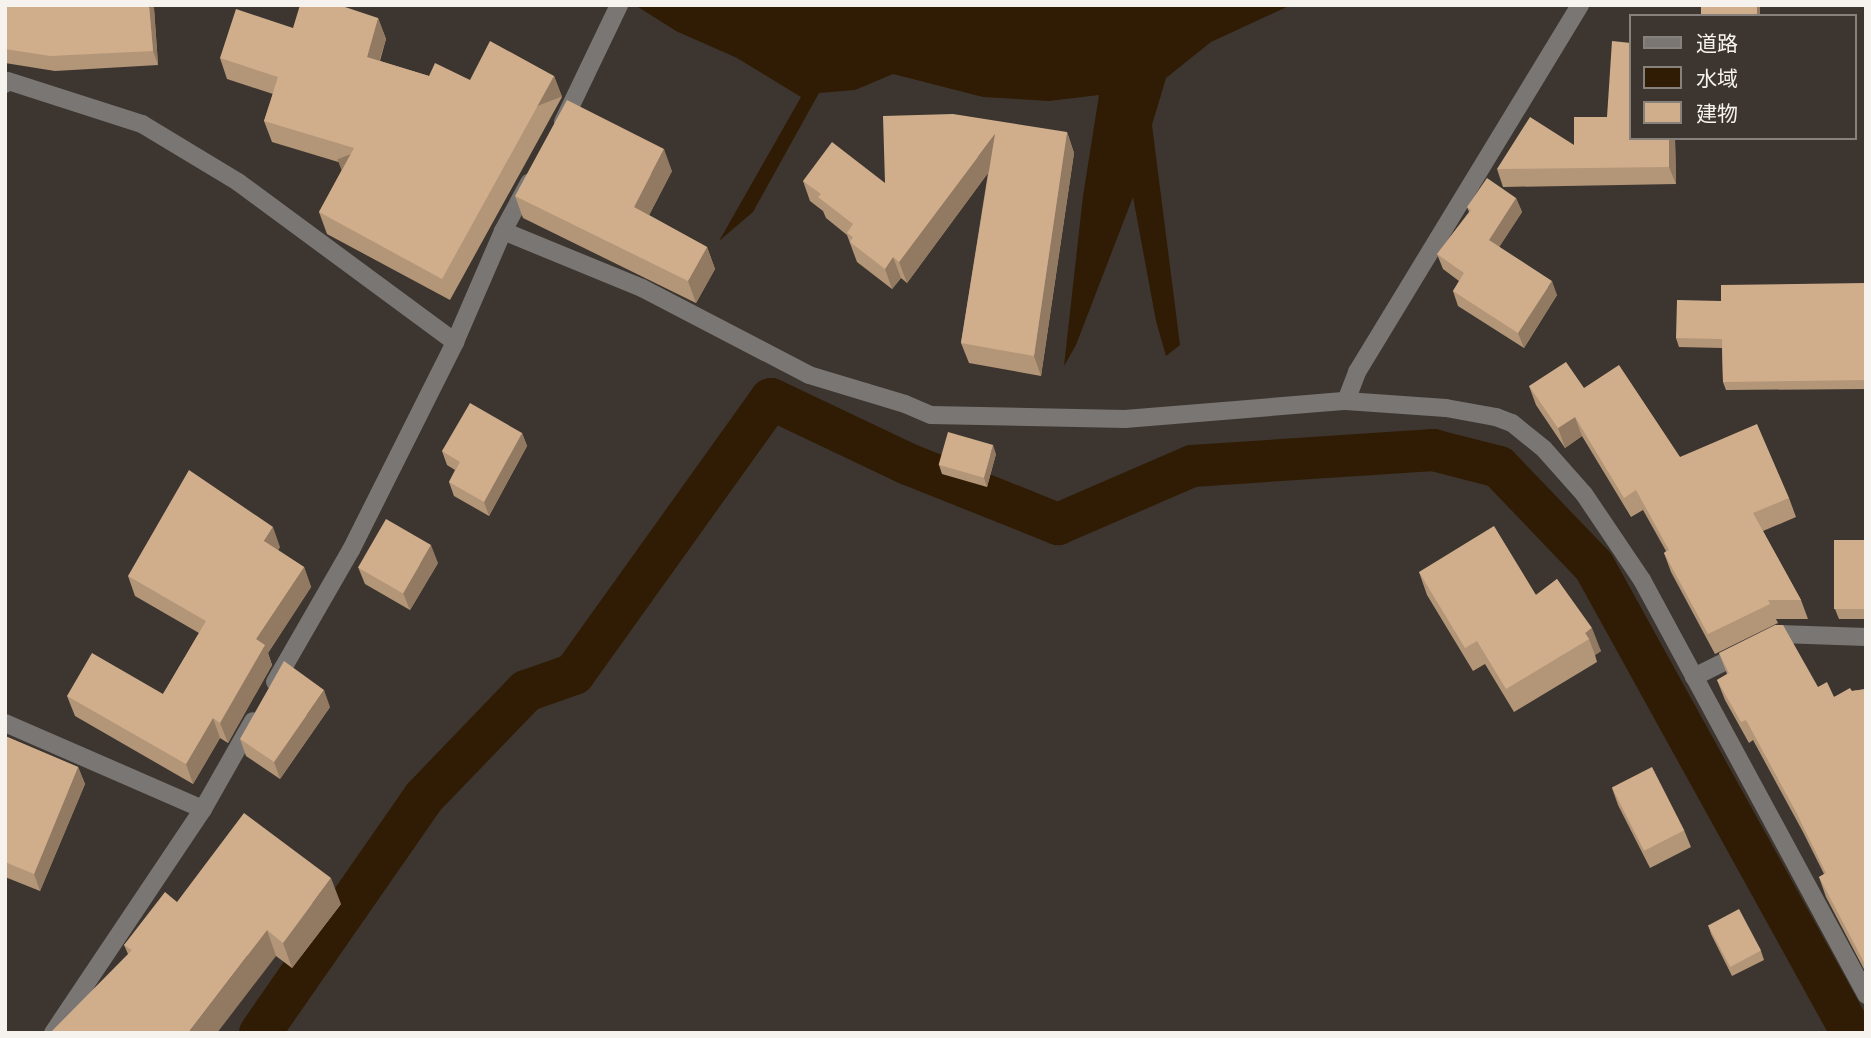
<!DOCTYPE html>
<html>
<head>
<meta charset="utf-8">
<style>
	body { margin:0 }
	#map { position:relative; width:1871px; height:1038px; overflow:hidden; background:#3d3630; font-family:"Nunito Sans","Noto Sans JP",sans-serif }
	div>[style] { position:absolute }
	.water>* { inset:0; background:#301c04 }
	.canal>* { height:42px; margin:-21px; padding:0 21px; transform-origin:21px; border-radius:21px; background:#301c04 }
	.minor>* { height:18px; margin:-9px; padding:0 9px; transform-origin:9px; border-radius:9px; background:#7a7673 }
	.wall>* { inset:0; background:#b39678 }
	.shaded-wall>* { inset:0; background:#927a62; transform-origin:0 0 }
	.building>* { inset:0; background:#d0ae8c; transform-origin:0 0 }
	span { translate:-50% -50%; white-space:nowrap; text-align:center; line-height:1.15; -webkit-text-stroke:7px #3d3630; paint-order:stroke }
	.frame { position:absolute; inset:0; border:7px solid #f6f2ee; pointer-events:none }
	.legend { position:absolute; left:1629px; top:14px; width:228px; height:126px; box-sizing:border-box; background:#3d3630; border:2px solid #87817c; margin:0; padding:9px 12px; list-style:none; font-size:21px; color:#f6f2ee }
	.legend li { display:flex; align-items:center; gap:14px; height:35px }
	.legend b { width:35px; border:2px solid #87817c }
</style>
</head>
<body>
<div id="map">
	<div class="water">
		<div style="clip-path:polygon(635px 5px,1291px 5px,1211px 42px,1166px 78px,1152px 125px,1180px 345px,1166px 356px,1156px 321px,1133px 197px,1076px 345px,1064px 366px,1083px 196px,1099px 95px,1049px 101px,983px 97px,893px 74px,855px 90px,819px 93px,753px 212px,719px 241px,801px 97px,737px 58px,676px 31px)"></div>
	</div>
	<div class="canal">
		<div style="left:260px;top:1033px;width:287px;rotate:-55.2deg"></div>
		<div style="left:424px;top:797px;width:147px;rotate:-46.1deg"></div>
		<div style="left:526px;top:691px;width:51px;rotate:-19.5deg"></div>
		<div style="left:574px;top:674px;width:338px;rotate:-54.4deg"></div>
		<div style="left:771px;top:399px;width:152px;rotate:25.4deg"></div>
		<div style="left:908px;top:464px;width:162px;rotate:21.8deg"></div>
		<div style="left:1058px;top:524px;width:146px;rotate:-23.4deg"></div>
		<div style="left:1192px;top:466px;width:242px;rotate:-3.8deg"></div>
		<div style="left:1433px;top:450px;width:68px;rotate:14.4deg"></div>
		<div style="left:1499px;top:467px;width:137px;rotate:46.2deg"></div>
		<div style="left:1594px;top:566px;width:534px;rotate:61.08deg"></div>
	</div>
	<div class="minor">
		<div style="left:5px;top:84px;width:4px;rotate:-45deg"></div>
		<div style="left:8px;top:81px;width:141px;rotate:17.8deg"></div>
		<div style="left:142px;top:124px;width:112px;rotate:31.1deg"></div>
		<div style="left:238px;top:182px;width:270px;rotate:36.4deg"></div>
		<div style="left:563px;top:122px;width:130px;rotate:-64.4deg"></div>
		<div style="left:503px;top:231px;width:150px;rotate:22.3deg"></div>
		<div style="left:642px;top:288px;width:188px;rotate:27.5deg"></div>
		<div style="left:809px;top:375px;width:100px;rotate:16.8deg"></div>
		<div style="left:905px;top:404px;width:28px;rotate:23deg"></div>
		<div style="left:931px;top:415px;width:194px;rotate:1.2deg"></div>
		<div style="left:1125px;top:419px;width:222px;rotate:-4.7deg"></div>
		<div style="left:1346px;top:401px;width:100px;rotate:4deg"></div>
		<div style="left:1446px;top:408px;width:51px;rotate:10.2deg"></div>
		<div style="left:1496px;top:417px;width:17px;rotate:21deg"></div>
		<div style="left:1512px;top:423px;width:41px;rotate:39.1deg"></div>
		<div style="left:1544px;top:449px;width:60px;rotate:48.4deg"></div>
		<div style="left:1584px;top:494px;width:104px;rotate:56deg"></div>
		<div style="left:1642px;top:580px;width:472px;rotate:61.6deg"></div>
		<div style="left:1346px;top:401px;width:31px;rotate:-69deg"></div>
		<div style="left:1357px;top:372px;width:429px;rotate:-58.7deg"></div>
		<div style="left:1694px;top:677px;width:96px;rotate:-26.6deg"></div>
		<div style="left:1780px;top:634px;width:86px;rotate:2deg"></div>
		<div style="left:275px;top:682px;width:152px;rotate:-60.1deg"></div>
		<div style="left:351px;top:550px;width:233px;rotate:-63.4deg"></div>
		<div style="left:455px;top:342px;width:121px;rotate:-66.6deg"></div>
		<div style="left:503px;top:231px;width:55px;rotate:-61.6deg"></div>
		<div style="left:5px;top:723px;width:216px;rotate:23.5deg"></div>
		<div style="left:53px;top:1033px;width:270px;rotate:-56.2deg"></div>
		<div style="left:203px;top:809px;width:101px;rotate:-60.4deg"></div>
	</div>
	<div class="wall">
		<div style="clip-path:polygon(5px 5px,154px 8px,158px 65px,55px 71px,5px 63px)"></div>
		<div style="clip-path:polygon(378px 18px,386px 39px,380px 61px,429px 76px,470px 80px,554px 76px,562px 97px,450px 300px,327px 234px,319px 212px,345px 164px,272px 142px,264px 121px,273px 94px,227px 79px,220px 58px,293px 28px)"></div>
		<div style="clip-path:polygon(1067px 132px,1074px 153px,1041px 376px,969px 363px,961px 343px,988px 173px,907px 283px,901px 278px,892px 289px,857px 262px,847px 235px,826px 218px,823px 211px,810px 201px,803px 181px,885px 183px)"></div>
		<div style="clip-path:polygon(1631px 138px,1675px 138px,1676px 184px,1503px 187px,1497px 169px)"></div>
		<div style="clip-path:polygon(672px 171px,649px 215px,707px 247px,715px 269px,696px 303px,523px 218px,515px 196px)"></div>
		<div style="clip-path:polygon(1516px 198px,1522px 212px,1499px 247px,1557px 295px,1524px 348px,1458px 306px,1453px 291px,1459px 281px,1443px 269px,1437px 254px,1469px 212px,1467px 207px)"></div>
		<div style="clip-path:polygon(1866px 283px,1866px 389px,1726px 390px,1723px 382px,1722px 348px,1679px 347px,1676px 338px,1721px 301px)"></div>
		<div style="clip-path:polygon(1529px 386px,1584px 388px,1680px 457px,1789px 498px,1796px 517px,1763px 531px,1801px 600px,1808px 619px,1776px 619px,1778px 623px,1715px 654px,1671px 572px,1664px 553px,1666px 551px,1643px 510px,1631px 517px,1582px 436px,1565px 448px,1536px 405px)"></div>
		<div style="clip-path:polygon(522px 433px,527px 446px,489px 516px,454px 496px,449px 482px,455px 470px,447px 465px,442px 451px)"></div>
		<div style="clip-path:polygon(996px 454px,987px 487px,942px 474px,939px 465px)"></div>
		<div style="clip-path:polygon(1866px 540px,1866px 619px,1839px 619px,1835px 609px)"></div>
		<div style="clip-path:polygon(280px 547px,278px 550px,304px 567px,311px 587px,268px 653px,272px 665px,228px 743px,220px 738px,193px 784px,75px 716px,67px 696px,163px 694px,199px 633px,135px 596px,128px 576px)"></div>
		<div style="clip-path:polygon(438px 563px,410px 610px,365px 584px,358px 567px)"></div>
		<div style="clip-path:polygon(1419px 572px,1536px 595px,1557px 579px,1601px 651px,1595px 655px,1597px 662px,1514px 712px,1485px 664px,1473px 671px,1427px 595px)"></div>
		<div style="clip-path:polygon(1719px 653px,1818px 687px,1834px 697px,1852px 691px,1866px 689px,1866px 973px,1826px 897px,1819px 877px,1824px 874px,1803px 832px,1753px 740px,1749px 743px,1725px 700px,1717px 680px,1727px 674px)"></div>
		<div style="clip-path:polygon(330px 707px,280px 779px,246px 756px,240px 739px)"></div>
		<div style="clip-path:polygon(5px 736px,78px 767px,85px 784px,40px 891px,5px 877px)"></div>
		<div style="clip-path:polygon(1612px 788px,1684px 830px,1691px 847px,1650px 868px,1618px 805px)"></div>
		<div style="clip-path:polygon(177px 902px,341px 904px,292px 968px,276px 956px,128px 954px,124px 945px)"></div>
		<div style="clip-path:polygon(1708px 925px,1761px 951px,1764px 960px,1732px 976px,1711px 934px)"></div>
	</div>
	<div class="shaded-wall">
		<div style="clip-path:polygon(149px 5px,153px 5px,154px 8px,158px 65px,153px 51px)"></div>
		<div style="left:1757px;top:5px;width:3px;height:11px"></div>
		<div style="clip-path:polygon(378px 18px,386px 39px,374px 78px,367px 57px)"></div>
		<div style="left:554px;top:76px;width:22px;height:232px;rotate:69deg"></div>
		<div style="clip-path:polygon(1067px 132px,1074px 153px,1041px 376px,1034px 356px)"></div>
		<div style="clip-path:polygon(995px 134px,1002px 154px,907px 283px,899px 262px)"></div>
		<div style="clip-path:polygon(1669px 138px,1675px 138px,1676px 184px,1669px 167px)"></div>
		<div style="clip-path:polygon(664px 149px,672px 171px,642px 229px,634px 207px)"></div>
		<div style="clip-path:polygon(1516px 198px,1522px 212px,1494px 255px,1489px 240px)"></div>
		<div style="clip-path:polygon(707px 247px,715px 269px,696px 303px,688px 281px)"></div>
		<div style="clip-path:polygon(893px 257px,901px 278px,892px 289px,885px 269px)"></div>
		<div style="clip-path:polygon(1552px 281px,1557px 295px,1524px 348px,1518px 333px)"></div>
		<div style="clip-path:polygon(1575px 417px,1582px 436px,1565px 448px,1558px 428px)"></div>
		<div style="clip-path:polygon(522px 433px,527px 446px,489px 516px,484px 502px)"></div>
		<div style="clip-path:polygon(993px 445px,996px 454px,987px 487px,984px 478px)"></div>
		<div style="clip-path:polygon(273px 527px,280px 547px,271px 561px,264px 541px)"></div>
		<div style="clip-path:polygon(431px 545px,438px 563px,410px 610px,403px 593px)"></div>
		<div style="clip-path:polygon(304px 567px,311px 587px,268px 653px,272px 665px,228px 743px,220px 723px,256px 639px)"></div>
		<div style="clip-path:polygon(1592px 628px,1601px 651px,1595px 655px,1589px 639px,1585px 633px)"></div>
		<div style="clip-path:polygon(324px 690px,330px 707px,280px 779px,274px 762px)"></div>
		<div style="clip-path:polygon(213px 718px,220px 738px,193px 784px,186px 764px)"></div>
		<div style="clip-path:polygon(78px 767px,85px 784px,40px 891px,34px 874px)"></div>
		<div style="clip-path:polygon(331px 878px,341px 904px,292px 968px,283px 943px)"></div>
		<div style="clip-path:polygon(267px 930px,276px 956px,217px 1033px,188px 1033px)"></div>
	</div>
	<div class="building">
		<div style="clip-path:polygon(5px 5px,149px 5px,153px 51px,50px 56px,5px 49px)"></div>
		<div style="clip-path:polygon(300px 5px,339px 5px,378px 18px,367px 57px,429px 76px,435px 63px,470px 80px,490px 41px,554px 76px,442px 279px,319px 212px,354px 148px,264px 121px,278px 77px,220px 58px,236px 9px,293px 28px)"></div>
		<div style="left:1701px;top:5px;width:56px;height:11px"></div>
		<div style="clip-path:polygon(1612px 41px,1631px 43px,1631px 138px,1669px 138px,1669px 167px,1497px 169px,1530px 117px,1574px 145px,1574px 117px,1607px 117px)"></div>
		<div style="clip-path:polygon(567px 100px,664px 149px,634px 207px,707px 247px,688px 281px,515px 196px)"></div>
		<div style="clip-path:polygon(953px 114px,1067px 132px,1034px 356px,961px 343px,995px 134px,899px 262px,893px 257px,885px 269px,850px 242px,853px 237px,847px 233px,853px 224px,818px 197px,821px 194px,803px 181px,832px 142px,885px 183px,883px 116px)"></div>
		<div style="clip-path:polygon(1487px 178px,1516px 198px,1489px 240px,1552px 281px,1518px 333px,1453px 291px,1464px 273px,1437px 254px,1471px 210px,1467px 207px)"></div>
		<div style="clip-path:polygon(1866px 283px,1866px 380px,1723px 382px,1722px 339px,1676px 338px,1677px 300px,1721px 301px,1721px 285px)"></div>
		<div style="clip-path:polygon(1566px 362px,1584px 388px,1619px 365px,1680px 457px,1757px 424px,1789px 498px,1753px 513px,1801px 600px,1768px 600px,1770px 604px,1708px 634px,1664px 553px,1669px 550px,1636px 490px,1624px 498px,1575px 417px,1558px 428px,1529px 386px)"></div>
		<div style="clip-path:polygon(470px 403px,522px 433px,484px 502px,449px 482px,460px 462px,442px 451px)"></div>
		<div style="left:948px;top:432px;width:47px;height:34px;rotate:16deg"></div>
		<div style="clip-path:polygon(189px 470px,273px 527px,264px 541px,304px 567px,256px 639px,265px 645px,220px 723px,213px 718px,186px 764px,67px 696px,92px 653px,163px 694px,206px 621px,128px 576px)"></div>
		<div style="left:386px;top:519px;width:52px;height:56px;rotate:30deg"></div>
		<div style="clip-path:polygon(1494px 526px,1536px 595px,1557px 579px,1592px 628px,1585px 633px,1589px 639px,1506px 689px,1477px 641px,1465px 648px,1419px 572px)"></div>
		<div style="left:1866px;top:540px;width:69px;height:32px;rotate:90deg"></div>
		<div style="clip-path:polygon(1775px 625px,1783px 625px,1818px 687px,1827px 682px,1834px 697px,1850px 688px,1852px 691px,1866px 689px,1866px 830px,1864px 831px,1866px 835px,1866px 966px,1819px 877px,1826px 873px,1796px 812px,1746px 720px,1741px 722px,1717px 680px,1729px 673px,1719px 653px)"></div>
		<div style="clip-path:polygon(284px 661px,324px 690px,274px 762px,240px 739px)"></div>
		<div style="clip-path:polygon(5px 736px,78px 767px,34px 874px,5px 862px)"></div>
		<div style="left:1652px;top:767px;width:71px;height:45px;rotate:63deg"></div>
		<div style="clip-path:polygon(244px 813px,331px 878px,283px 943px,267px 930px,188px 1033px,50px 1033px,132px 950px,124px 945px,165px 892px,177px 902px)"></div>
		<div style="left:1739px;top:909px;width:47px;height:35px;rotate:62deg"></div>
	</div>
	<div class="frame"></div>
	<ul class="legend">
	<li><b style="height:9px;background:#7a7673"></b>道路</li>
	<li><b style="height:19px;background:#301c04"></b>水域</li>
	<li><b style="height:19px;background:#d0ae8c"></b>建物</li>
	</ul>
</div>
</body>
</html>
